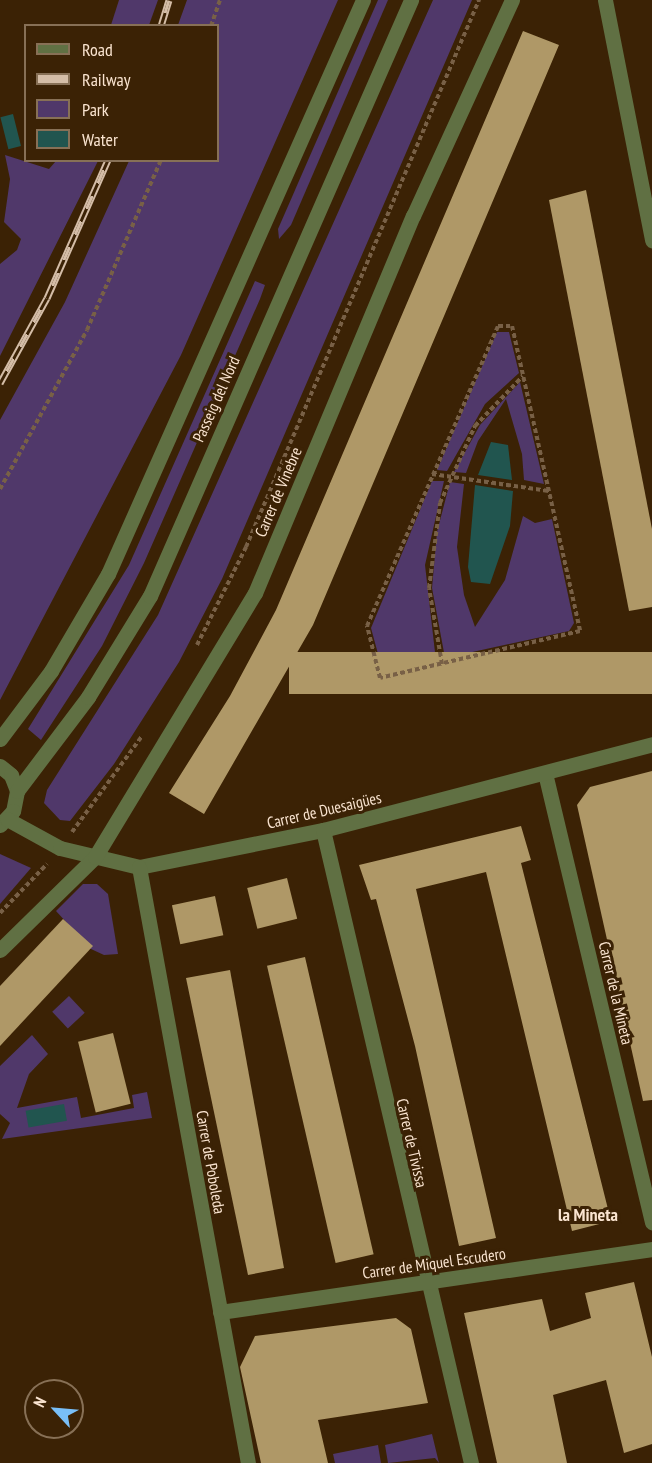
<!DOCTYPE html>
<html>
<head>
<meta charset="utf-8">
<style>
	body { margin:0 }
	#map { position:relative; width:652px; height:1463px; overflow:hidden; background:#3b2205; font-family:"PT Sans Narrow",sans-serif }
	div>[style] { position:absolute }
	.green>* { inset:0; background:#50386a; transform-origin:0 0 }
	.water>* { inset:0; background:#21554f; transform-origin:0 0 }
	.building>* { inset:0; background:#af9867; transform-origin:0 0 }
	.path>* { height:4px; margin-top:-2px; transform-origin:0; background:repeating-linear-gradient(90deg,#786046 0 4.5px,transparent 0 7.5px) }
	.street>* { height:15px; margin:-7.5px; padding:0 7.5px; transform-origin:7.5px; border-radius:7.5px; background:#607043 }
	.rail>* { height:7px; margin-top:-3.5px; transform-origin:0; background:repeating-linear-gradient(90deg,#3b2205 0 14px,#d4bda7 0 28px); box-sizing:border-box; border-block:2px solid #d4bda7 }
	span { translate:-50% -50%; white-space:nowrap; text-align:center; line-height:1.15; -webkit-text-stroke:6px #3b2205; paint-order:stroke }
	.street-label { font-size:16px; color:#fae4d0 }
	.neighbourhood-label { font-size:18px; color:#fae4d0; font-weight:700 }
	.legend { position:absolute; left:24px; top:24px; width:195px; height:138px; box-sizing:border-box; background:#3b2205; border:2px solid #877056; margin:0; padding:8px 10px; list-style:none; font-size:18px; color:#fae4d0 }
	.legend li { display:flex; align-items:center; gap:12px; height:30px }
	.legend b { width:30px; border:2px solid #877056 }
	.north { position:absolute; left:24px; top:1379px; width:60px; height:60px; box-sizing:border-box; background:#3b2205; border:2px solid #877056; border-radius:50%; rotate:296deg; font-size:16px; font-weight:700; line-height:24px; text-align:center; color:#fae4d0 }
	.north::after { content:''; display:block; margin:auto; width:21px; height:27px; background:#79bff8; clip-path:polygon(50% 0,100% 100%,50% 72%,0 100%) }
</style>
</head>
<body>
<div id="map">
	<div class="green">
		<div style="clip-path:polygon(119px 0,158px 0,149px 25px,111px 25px)"></div>
		<div style="clip-path:polygon(187px 0,338px 0,181px 355px,0 700px,0 420px,65px 302px,129px 161px,218px 160px,218px 26px,178px 25px)"></div>
		<div style="clip-path:polygon(378px 0,388px 0,291px 225px,279px 239px,278px 229px)"></div>
		<div style="clip-path:polygon(433px 0,472px 0,222px 579px,179px 662px,114px 764px,70px 821px,60px 820px,44px 803px,47px 790px,158px 615px)"></div>
		<div style="clip-path:polygon(5px 155px,49px 169px,56px 161px,98px 161px,0 356px,0 264px,17px 250px,21px 239px,4px 222px,10px 179px)"></div>
		<div style="clip-path:polygon(255px 281px,265px 285px,260px 299px,144px 563px,102px 646px,41px 740px,28px 729px,129px 565px)"></div>
		<div style="clip-path:polygon(497px 332px,509px 332px,519px 373px,485px 404px,447px 471px,437px 470px)"></div>
		<div style="clip-path:polygon(520px 382px,544px 484px,524px 480px,522px 454px,506px 399px,478px 441px,466px 473px,454px 472px,480px 425px)"></div>
		<div style="clip-path:polygon(432px 481px,444px 481px,425px 565px,436px 661px,384px 676px,371px 628px)"></div>
		<div style="clip-path:polygon(450px 482px,464px 484px,457px 547px,464px 595px,475px 627px,505px 580px,523px 516px,535px 523px,552px 519px,574px 623px,569px 631px,445px 658px,432px 588px,437px 532px)"></div>
		<div style="clip-path:polygon(0 854px,31px 868px,0 904px)"></div>
		<div style="clip-path:polygon(83px 884px,97px 884px,108px 894px,118px 954px,104px 955px,91px 949px,56px 911px)"></div>
		<div style="left:69px;top:996px;width:23px;height:23px;rotate:47deg"></div>
		<div style="clip-path:polygon(32px 1035px,48px 1054px,29px 1074px,17px 1108px,77px 1097px,81px 1118px,134px 1108px,132px 1095px,147px 1092px,152px 1118px,2px 1139px,10px 1123px,0 1114px,0 1066px)"></div>
		<div style="clip-path:polygon(432px 1434px,439px 1463px,435px 1458px,388px 1463px,385px 1445px)"></div>
		<div style="clip-path:polygon(378px 1445px,381px 1463px,335px 1463px,333px 1454px)"></div>
	</div>
	<div class="water">
		<div style="left:13px;top:114px;width:33px;height:13px;rotate:76deg"></div>
		<div style="clip-path:polygon(491px 442px,508px 445px,512px 480px,478px 475px)"></div>
		<div style="clip-path:polygon(475px 485px,513px 491px,510px 526px,490px 584px,471px 582px,468px 567px)"></div>
		<div style="left:64px;top:1104px;width:17px;height:39px;rotate:80deg"></div>
	</div>
	<div class="building">
		<div style="clip-path:polygon(523px 31px,559px 45px,313px 625px,204px 814px,169px 793px,230px 696px,276px 610px)"></div>
		<div style="clip-path:polygon(586px 190px,652px 529px,652px 607px,629px 611px,549px 200px)"></div>
		<div style="left:652px;top:652px;width:42px;height:363px;rotate:90deg"></div>
		<div style="clip-path:polygon(652px 771px,652px 1100px,643px 1101px,577px 805px,590px 787px)"></div>
		<div style="clip-path:polygon(521px 826px,531px 860px,521px 863px,611px 1221px,572px 1231px,486px 872px,416px 889px,496px 1238px,459px 1246px,415px 1046px,376px 899px,371px 900px,359px 865px)"></div>
		<div style="left:287px;top:878px;width:42px;height:41px;rotate:76deg"></div>
		<div style="left:215px;top:896px;width:40px;height:44px;rotate:78deg"></div>
		<div style="clip-path:polygon(63px 919px,93px 946px,0 1046px,0 986px)"></div>
		<div style="left:305px;top:957px;width:305px;height:39px;rotate:77deg"></div>
		<div style="clip-path:polygon(230px 970px,284px 1268px,248px 1275px,186px 978px)"></div>
		<div style="left:113px;top:1033px;width:73px;height:36px;rotate:76deg"></div>
		<div style="clip-path:polygon(634px 1282px,652px 1357px,652px 1444px,624px 1453px,606px 1380px,553px 1395px,567px 1463px,497px 1463px,464px 1313px,542px 1299px,550px 1331px,591px 1318px,585px 1293px)"></div>
		<div style="clip-path:polygon(396px 1318px,411px 1329px,428px 1403px,318px 1420px,328px 1463px,261px 1463px,240px 1367px,255px 1336px)"></div>
	</div>
	<div class="path">
		<div style="left:211px;top:26px;width:28px;rotate:-71deg"></div>
		<div style="left:498px;top:326px;width:14px"></div>
		<div style="left:512px;top:326px;width:312px;rotate:77.4deg"></div>
		<div style="left:580px;top:631px;width:205px;rotate:166.8deg"></div>
		<div style="left:380px;top:678px;width:54px;rotate:-104deg"></div>
		<div style="left:367px;top:626px;width:327px;rotate:-66.4deg"></div>
		<div style="left:432px;top:474px;width:118px;rotate:8.3deg"></div>
		<div style="left:0;top:489px;width:181px;rotate:-61.3deg"></div>
		<div style="left:87px;top:330px;width:185px;rotate:-66.5deg"></div>
		<div style="left:197px;top:645px;width:110px;rotate:-63.4deg"></div>
		<div style="left:246px;top:547px;width:595px;rotate:-66.93deg"></div>
		<div style="left:442px;top:664px;width:77px;rotate:-99.7deg"></div>
		<div style="left:429px;top:588px;width:86px;rotate:-82.6deg"></div>
		<div style="left:440px;top:503px;width:85px;rotate:-65.6deg"></div>
		<div style="left:475px;top:426px;width:69px;rotate:-46.2deg"></div>
		<div style="left:72px;top:832px;width:119px;rotate:-53.9deg"></div>
		<div style="left:0;top:913px;width:68px;rotate:-46.2deg"></div>
	</div>
	<div class="street">
		<div style="left:605px;top:0;width:245px;rotate:78.9deg"></div>
		<div style="left:0;top:739px;width:85px;rotate:-53.1deg"></div>
		<div style="left:51px;top:671px;width:113px;rotate:-59.6deg"></div>
		<div style="left:108px;top:574px;width:628px;rotate:-66.05deg"></div>
		<div style="left:0;top:766px;width:14px;rotate:39deg"></div>
		<div style="left:11px;top:775px;width:17px;rotate:69deg"></div>
		<div style="left:17px;top:791px;width:20px;rotate:101deg"></div>
		<div style="left:13px;top:811px;width:19px;rotate:133deg"></div>
		<div style="left:545px;top:773px;width:462px;rotate:76.6deg"></div>
		<div style="left:17px;top:791px;width:118px;rotate:-52.9deg"></div>
		<div style="left:88px;top:697px;width:119px;rotate:-58.5deg"></div>
		<div style="left:150px;top:596px;width:651px;rotate:-66.35deg"></div>
		<div style="left:7px;top:819px;width:60px;rotate:28.7deg"></div>
		<div style="left:60px;top:848px;width:81px;rotate:13.5deg"></div>
		<div style="left:139px;top:867px;width:188px;rotate:-11.4deg"></div>
		<div style="left:323px;top:830px;width:340px;rotate:-14.6deg"></div>
		<div style="left:323px;top:830px;width:650px;rotate:76.84deg"></div>
		<div style="left:139px;top:867px;width:606px;rotate:79.64deg"></div>
		<div style="left:0;top:950px;width:133px;rotate:-44.4deg"></div>
		<div style="left:95px;top:857px;width:309px;rotate:-58.8deg"></div>
		<div style="left:255px;top:593px;width:409px;rotate:-67.3deg"></div>
		<div style="left:413px;top:216px;width:238px;rotate:-65.4deg"></div>
		<div style="left:220px;top:1312px;width:437px;rotate:-8.3deg"></div>
	</div>
	<div class="rail">
		<div style="left:161px;top:26px;width:27px;rotate:-73deg"></div>
		<div style="left:0;top:383px;width:97px;rotate:-61.1deg"></div>
		<div style="left:47px;top:298px;width:151px;rotate:-66.2deg"></div>
	</div>
	<div class="street-label">
		<span style="left:216px;top:399px;rotate:-66deg">Passeig del Nord</span>
		<span style="left:278px;top:492px;rotate:-67deg">Carrer de Vinebre</span>
		<span style="left:324px;top:810px;rotate:-13deg">Carrer de Duesaigües</span>
		<span style="left:616px;top:993px;rotate:77deg">Carrer de la Mineta</span>
		<span style="left:412px;top:1143px;rotate:77deg">Carrer de Tivissa</span>
		<span style="left:211px;top:1162px;rotate:80deg">Carrer de Poboleda</span>
		<span style="left:434px;top:1263px;rotate:-8deg">Carrer de Miquel Escudero</span>
	</div>
	<div class="neighbourhood-label">
		<span style="left:588px;top:1215px">la Mineta</span>
	</div>
	<ul class="legend">
	<li><b style="height:8px;background:#607043"></b>Road</li>
	<li><b style="height:8px;background:#d4bda7"></b>Railway</li>
	<li><b style="height:16px;background:#50386a"></b>Park</li>
	<li><b style="height:16px;background:#21554f"></b>Water</li>
	</ul>
	<div class="north">N</div>
</div>
</body>
</html>
